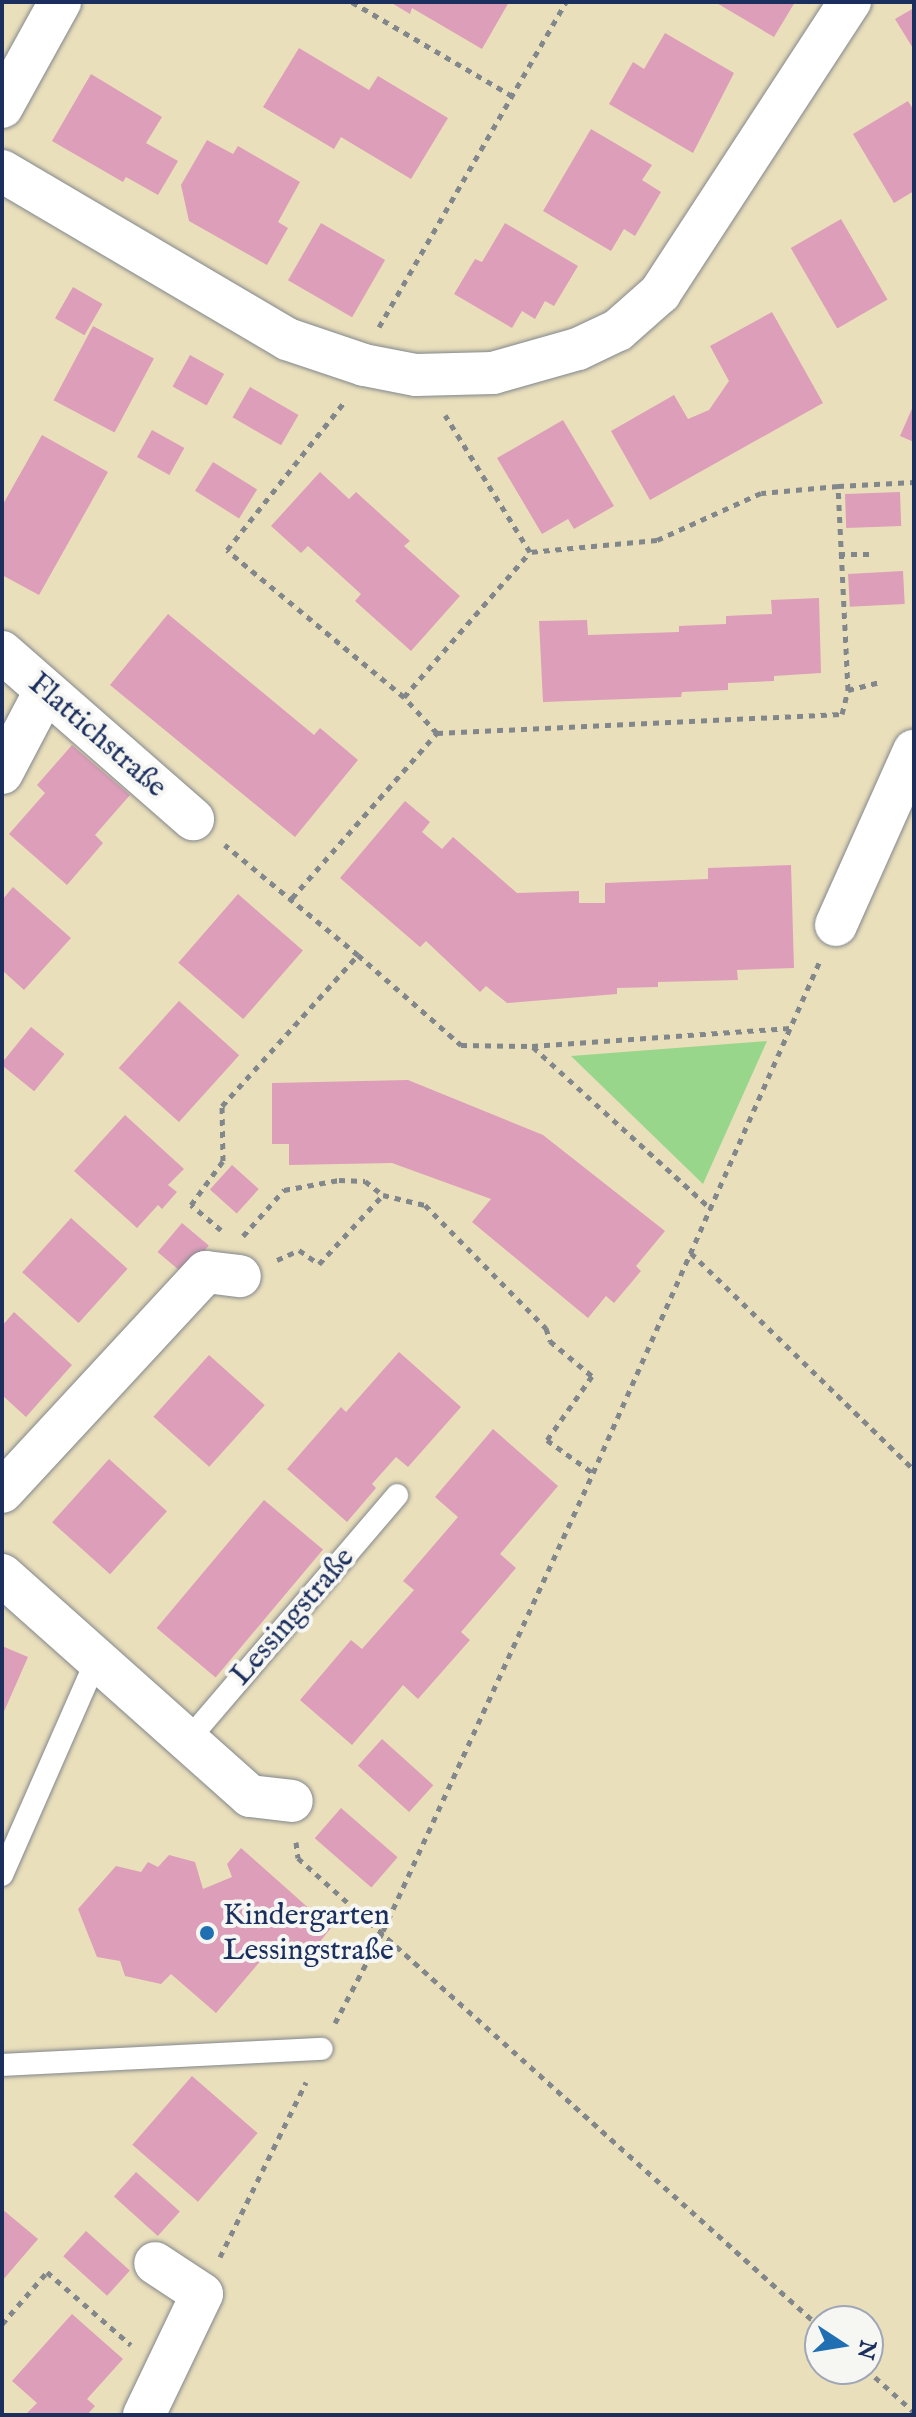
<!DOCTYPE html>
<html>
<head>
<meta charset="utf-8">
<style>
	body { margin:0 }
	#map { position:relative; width:916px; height:2417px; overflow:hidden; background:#eadfbb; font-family:"IM FELL English",serif }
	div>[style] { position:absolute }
	.green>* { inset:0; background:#98d68b }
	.building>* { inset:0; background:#dd9eb9; transform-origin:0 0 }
	.path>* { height:5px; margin-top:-2.5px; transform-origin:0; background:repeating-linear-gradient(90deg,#82878c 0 6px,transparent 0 12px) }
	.roads { filter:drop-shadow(0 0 2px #82878c) drop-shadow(0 0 2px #82878c) }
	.lane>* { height:22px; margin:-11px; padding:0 11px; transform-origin:11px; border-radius:11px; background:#fff }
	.street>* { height:42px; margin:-21px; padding:0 21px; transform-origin:21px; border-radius:21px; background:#fff }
	.dots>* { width:22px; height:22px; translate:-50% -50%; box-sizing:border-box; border:4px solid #f6f6f2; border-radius:50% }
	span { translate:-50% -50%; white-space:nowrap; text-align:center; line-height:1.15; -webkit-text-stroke:8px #f6f6f2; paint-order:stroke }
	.street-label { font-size:30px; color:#1b2f5e }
	.poi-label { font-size:30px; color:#1b2f5e }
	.left { translate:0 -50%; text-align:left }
	.frame { position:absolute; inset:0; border:4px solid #1b2f5e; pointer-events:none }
	.north { position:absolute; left:804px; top:2305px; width:80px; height:80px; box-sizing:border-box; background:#f6f6f2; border:2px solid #9ea6b7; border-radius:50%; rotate:102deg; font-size:22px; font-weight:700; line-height:32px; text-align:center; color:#1b2f5e }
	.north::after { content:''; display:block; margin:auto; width:28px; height:36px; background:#1f6fb2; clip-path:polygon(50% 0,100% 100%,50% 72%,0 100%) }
</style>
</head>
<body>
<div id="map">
	<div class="green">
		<div style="clip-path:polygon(767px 1041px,703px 1184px,571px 1056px)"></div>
	</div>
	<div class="building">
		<div style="clip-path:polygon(390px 2px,509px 2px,482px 49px,412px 8px,410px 14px)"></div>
		<div style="clip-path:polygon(715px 2px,795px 2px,774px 37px)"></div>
		<div style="clip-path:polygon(914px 8px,914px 50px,895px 19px)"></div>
		<div style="clip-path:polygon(665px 33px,734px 73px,693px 153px,609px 104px,633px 62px,644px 69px)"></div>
		<div style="clip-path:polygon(299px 48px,369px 90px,378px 76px,448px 118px,411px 179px,341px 137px,334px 149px,263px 107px)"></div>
		<div style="clip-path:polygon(91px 74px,162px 117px,146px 143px,178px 161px,158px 195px,126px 177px,123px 182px,52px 141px)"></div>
		<div style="clip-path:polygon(908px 101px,914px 111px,914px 191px,894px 203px,853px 134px)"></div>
		<div style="clip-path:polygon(591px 129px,652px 165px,642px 180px,661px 192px,635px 236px,624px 229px,611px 251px,543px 211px)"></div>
		<div style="clip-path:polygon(207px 140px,233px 154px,238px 146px,300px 182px,278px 222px,288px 228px,267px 265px,189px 221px,181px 185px)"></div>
		<div style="left:841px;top:219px;width:93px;height:58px;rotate:60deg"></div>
		<div style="left:321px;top:223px;width:74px;height:66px;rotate:30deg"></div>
		<div style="clip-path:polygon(505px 223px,578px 266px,554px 306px,545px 301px,535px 319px,522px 311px,512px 328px,454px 294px,475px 259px,482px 262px)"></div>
		<div style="left:73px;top:287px;width:34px;height:36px;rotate:30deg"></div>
		<div style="clip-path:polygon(772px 312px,823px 403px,650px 500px,611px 431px,674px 395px,688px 419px,709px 410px,729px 381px,710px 346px)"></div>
		<div style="left:93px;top:326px;width:69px;height:84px;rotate:28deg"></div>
		<div style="left:190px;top:355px;width:39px;height:36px;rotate:29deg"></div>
		<div style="left:250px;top:387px;width:56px;height:35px;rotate:30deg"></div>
		<div style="clip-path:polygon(914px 404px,914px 442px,900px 436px)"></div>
		<div style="clip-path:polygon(563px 420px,614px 506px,574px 529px,568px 519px,542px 534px,497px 458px)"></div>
		<div style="left:152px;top:430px;width:37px;height:31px;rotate:29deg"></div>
		<div style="clip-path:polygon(42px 435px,108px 472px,39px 595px,2px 575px,2px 506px)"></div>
		<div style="left:213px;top:462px;width:52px;height:34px;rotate:32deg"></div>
		<div style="clip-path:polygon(320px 472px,349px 499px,356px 492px,410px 541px,404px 546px,460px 596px,411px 651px,355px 601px,361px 594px,308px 546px,301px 553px,271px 526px)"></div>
		<div style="left:900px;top:492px;width:34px;height:55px;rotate:88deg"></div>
		<div style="left:903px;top:571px;width:33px;height:55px;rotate:87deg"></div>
		<div style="clip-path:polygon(819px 598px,821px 673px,774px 676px,774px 681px,728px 683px,728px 690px,682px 692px,681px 697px,543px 702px,539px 621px,587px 620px,588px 635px,679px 632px,679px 626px,726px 624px,726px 616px,772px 614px,771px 600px)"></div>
		<div style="clip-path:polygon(168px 614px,314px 735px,320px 728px,358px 760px,295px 837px,110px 685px)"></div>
		<div style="clip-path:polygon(72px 745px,130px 795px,95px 835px,103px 843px,67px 885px,9px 834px,45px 793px,37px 785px)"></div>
		<div style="clip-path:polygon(405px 801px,430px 822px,422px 832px,442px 849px,453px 837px,517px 893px,579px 891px,579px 903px,605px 903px,605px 883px,708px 879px,708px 868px,791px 865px,794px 968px,737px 970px,738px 980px,658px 982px,658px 987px,617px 988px,617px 994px,507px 1003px,486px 986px,480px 992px,426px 941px,420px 947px,340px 878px)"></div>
		<div style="clip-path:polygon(13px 887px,71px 938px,24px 990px,2px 970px,2px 900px)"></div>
		<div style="left:238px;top:894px;width:86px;height:91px;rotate:41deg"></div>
		<div style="left:179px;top:1001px;width:81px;height:90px;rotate:42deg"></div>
		<div style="left:31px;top:1027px;width:43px;height:48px;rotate:39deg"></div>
		<div style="clip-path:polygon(408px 1080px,543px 1135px,665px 1231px,636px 1266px,641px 1271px,614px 1303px,606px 1296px,588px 1318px,472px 1222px,491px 1199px,392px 1163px,289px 1165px,289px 1144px,272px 1144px,272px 1083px)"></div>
		<div style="clip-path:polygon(125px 1115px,184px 1169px,168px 1185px,177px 1192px,162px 1209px,158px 1205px,137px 1228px,74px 1171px)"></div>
		<div style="left:232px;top:1165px;width:36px;height:33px;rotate:42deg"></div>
		<div style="left:71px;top:1218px;width:76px;height:73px;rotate:42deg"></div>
		<div style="left:182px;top:1223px;width:35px;height:38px;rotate:40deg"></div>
		<div style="clip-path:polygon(14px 1312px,72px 1365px,26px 1417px,2px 1395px,2px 1326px)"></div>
		<div style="clip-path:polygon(399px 1352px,461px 1407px,408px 1467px,396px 1457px,372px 1484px,376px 1488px,347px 1522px,287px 1469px,341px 1407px,346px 1412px)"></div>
		<div style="left:209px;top:1355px;width:75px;height:83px;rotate:42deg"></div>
		<div style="clip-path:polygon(493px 1429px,558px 1486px,500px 1554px,516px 1568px,461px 1632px,470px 1640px,418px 1699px,403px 1685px,352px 1745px,300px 1700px,351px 1640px,362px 1649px,414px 1590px,403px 1581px,458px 1517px,435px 1497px)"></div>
		<div style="left:109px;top:1459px;width:78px;height:85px;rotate:42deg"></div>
		<div style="left:264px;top:1500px;width:77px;height:167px;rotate:40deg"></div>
		<div style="clip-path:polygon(2px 1646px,28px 1657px,2px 1716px)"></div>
		<div style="left:382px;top:1739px;width:69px;height:36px;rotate:42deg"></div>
		<div style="left:341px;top:1808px;width:75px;height:40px;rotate:41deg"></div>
		<div style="clip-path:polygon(241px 1848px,331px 1928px,306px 1959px,280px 1938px,216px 2013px,171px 1974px,161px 1984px,125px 1976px,120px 1961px,97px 1957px,78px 1909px,116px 1866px,141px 1872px,148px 1862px,158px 1867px,169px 1855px,195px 1862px,203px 1889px,232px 1877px,227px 1864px)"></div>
		<div style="left:192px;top:2076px;width:87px;height:91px;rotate:41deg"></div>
		<div style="left:136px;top:2172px;width:59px;height:33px;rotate:42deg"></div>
		<div style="clip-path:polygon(2px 2209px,38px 2239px,2px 2281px)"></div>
		<div style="left:86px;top:2231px;width:59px;height:34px;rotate:42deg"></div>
		<div style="clip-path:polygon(72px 2314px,123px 2359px,87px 2399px,95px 2406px,87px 2415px,25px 2415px,37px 2403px,12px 2381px)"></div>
	</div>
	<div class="path">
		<div style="left:352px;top:2px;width:186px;rotate:30.4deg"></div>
		<div style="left:379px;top:327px;width:375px;rotate:-60.1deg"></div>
		<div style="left:838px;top:486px;width:76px;rotate:-3deg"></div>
		<div style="left:839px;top:554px;width:33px"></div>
		<div style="left:848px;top:690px;width:33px;rotate:-14deg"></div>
		<div style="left:404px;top:697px;width:192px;rotate:-49deg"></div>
		<div style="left:437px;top:733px;width:405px;rotate:-2.7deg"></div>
		<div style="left:842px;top:714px;width:25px;rotate:-76deg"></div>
		<div style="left:848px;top:690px;width:204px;rotate:-92.8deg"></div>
		<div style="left:838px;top:486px;width:77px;rotate:174.8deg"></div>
		<div style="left:761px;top:493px;width:114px;rotate:155.7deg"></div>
		<div style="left:657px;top:540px;width:128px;rotate:174.6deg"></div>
		<div style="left:530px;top:552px;width:161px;rotate:-121.8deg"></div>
		<div style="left:292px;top:898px;width:220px;rotate:-48.7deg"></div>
		<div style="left:437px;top:733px;width:49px;rotate:-132.5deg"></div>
		<div style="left:404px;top:697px;width:230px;rotate:-140.3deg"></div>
		<div style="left:227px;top:550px;width:190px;rotate:-51.6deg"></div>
		<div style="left:358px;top:955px;width:137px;rotate:41.1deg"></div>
		<div style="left:461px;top:1045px;width:71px;rotate:0.8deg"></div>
		<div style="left:532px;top:1046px;width:259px;rotate:-4deg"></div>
		<div style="left:533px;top:1047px;width:241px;rotate:42.3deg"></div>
		<div style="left:221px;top:1230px;width:39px;rotate:-140deg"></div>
		<div style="left:191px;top:1205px;width:54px;rotate:-54deg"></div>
		<div style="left:223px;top:1161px;width:55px;rotate:-91deg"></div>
		<div style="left:222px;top:1106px;width:203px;rotate:-48deg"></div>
		<div style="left:358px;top:955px;width:173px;rotate:-140.4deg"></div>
		<div style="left:243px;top:1236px;width:62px;rotate:-48.3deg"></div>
		<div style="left:284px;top:1190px;width:56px;rotate:-10.3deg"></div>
		<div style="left:339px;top:1180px;width:26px;rotate:2deg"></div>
		<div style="left:365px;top:1181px;width:23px;rotate:38deg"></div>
		<div style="left:691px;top:1253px;width:311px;rotate:44.2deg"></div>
		<div style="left:277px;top:1260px;width:24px;rotate:-24deg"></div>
		<div style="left:299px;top:1250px;width:24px;rotate:35deg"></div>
		<div style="left:319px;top:1264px;width:94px;rotate:-47.2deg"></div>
		<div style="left:383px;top:1195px;width:43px;rotate:13.4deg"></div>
		<div style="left:425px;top:1205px;width:173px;rotate:45.5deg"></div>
		<div style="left:546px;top:1328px;width:14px;rotate:73deg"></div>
		<div style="left:550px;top:1341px;width:55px;rotate:39.8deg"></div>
		<div style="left:592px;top:1376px;width:78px;rotate:125.1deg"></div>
		<div style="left:547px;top:1440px;width:57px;rotate:35.7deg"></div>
		<div style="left:296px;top:1842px;width:16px;rotate:83deg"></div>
		<div style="left:298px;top:1858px;width:702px;rotate:41.94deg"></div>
		<div style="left:335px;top:2023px;width:104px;rotate:-62.4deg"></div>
		<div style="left:383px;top:1931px;width:504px;rotate:-65.37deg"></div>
		<div style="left:593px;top:1473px;width:558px;rotate:-66.1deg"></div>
		<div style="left:220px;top:2257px;width:195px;rotate:-63.8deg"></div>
		<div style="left:2px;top:2324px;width:69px;rotate:-49.1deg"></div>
		<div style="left:47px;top:2272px;width:111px;rotate:41deg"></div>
		<div style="left:866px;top:2369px;width:64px;rotate:41.9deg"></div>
	</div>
	<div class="roads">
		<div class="lane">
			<div style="left:188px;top:1740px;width:322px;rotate:-49.5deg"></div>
			<div style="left:2px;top:1875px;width:236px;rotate:-66.3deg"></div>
			<div style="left:2px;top:2065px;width:320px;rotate:-2.9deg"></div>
		</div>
		<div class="street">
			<div style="left:2px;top:107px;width:120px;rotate:-61.1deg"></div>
			<div style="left:2px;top:171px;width:331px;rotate:30.5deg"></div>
			<div style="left:287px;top:339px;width:81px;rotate:18.7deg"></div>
			<div style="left:364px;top:365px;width:53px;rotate:10.9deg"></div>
			<div style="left:416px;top:375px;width:77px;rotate:-1.5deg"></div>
			<div style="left:493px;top:373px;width:88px;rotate:-15.8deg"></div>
			<div style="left:578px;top:349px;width:44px;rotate:-25.4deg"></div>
			<div style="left:618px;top:330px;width:56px;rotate:-41.4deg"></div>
			<div style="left:660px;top:293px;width:348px;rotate:-56.9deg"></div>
			<div style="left:2px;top:652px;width:254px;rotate:41.2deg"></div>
			<div style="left:2px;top:773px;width:93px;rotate:-62.3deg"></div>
			<div style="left:836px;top:925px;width:191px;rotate:-65.9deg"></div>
			<div style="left:2px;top:1492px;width:300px;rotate:-47.2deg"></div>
			<div style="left:206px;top:1272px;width:34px;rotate:7deg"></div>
			<div style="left:2px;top:1575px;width:332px;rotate:41.7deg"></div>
			<div style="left:250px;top:1796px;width:42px;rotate:6.8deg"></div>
			<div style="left:144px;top:2415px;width:134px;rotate:-64.4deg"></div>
			<div style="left:202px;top:2294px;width:56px;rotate:-146.6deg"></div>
		</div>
	</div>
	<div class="dots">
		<div style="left:207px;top:1933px;background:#1f6fb2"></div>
	</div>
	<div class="street-label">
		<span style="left:97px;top:736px;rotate:41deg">Flattichstraße</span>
		<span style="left:293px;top:1617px;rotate:-49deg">Lessingstraße</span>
	</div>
	<div class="poi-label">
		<span class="left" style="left:223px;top:1933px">Kindergarten<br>Lessingstraße</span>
	</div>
	<div class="frame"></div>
	<div class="north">N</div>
</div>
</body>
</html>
